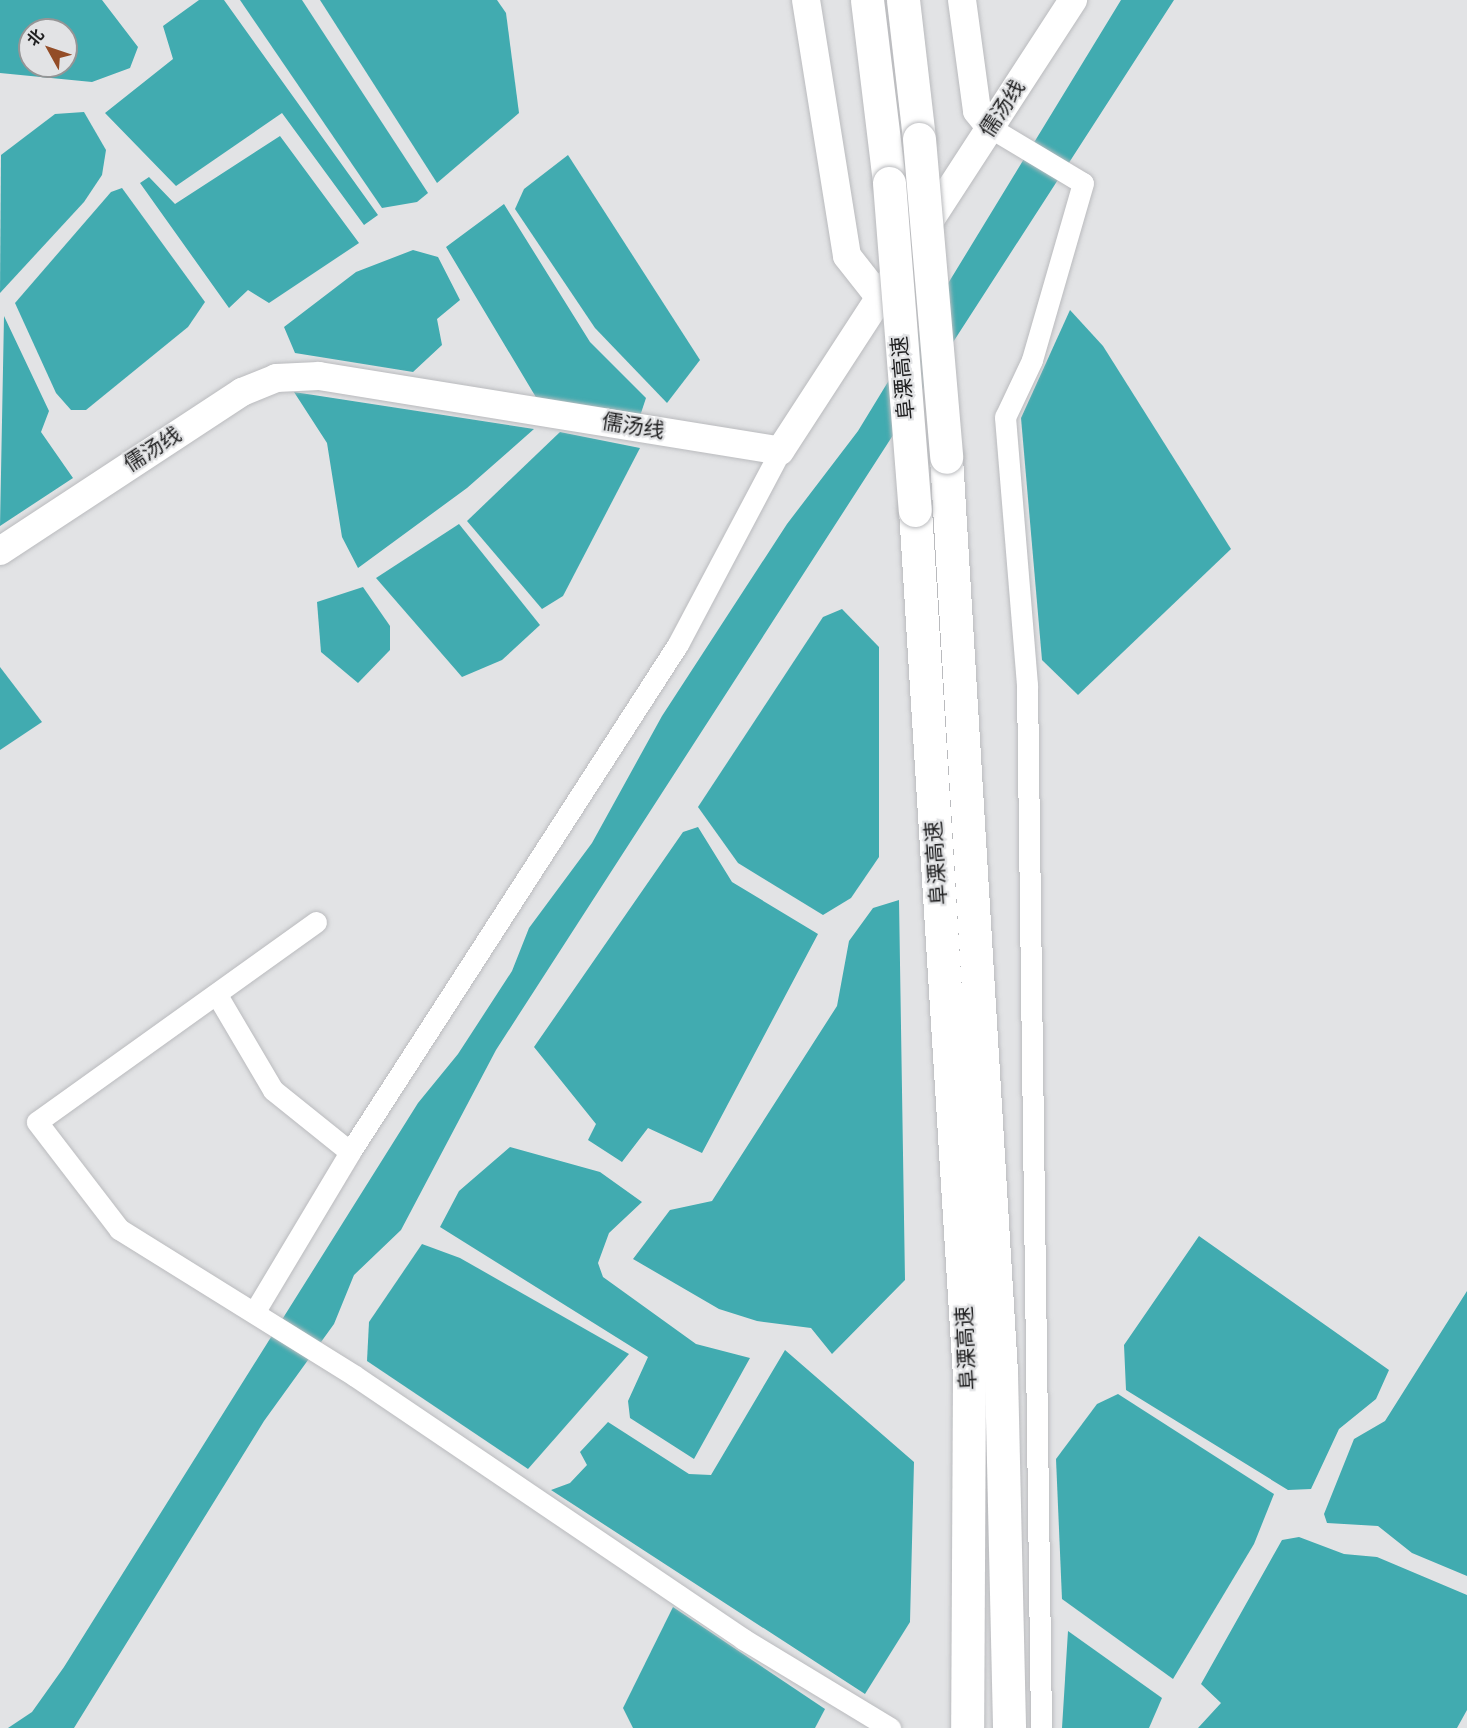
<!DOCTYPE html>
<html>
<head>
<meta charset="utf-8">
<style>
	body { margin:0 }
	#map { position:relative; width:1467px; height:1728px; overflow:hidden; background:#e2e3e5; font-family:"Varela Round","Noto Sans SC",sans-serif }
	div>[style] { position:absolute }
	.water>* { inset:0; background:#41abb0 }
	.roads { filter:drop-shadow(0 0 2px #babbbe) drop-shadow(0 0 2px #babbbe) }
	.street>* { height:21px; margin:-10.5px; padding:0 10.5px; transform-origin:10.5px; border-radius:10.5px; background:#fff }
	.secondary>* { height:28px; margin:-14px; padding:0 14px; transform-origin:14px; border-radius:14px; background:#fff }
	.highway>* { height:33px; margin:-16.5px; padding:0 16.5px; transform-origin:16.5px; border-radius:16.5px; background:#fff }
	.bridges { filter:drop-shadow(0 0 2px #babbbe) drop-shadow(0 0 2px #babbbe) }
	.highway-bridge>* { height:33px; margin:-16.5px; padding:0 16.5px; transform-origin:16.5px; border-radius:16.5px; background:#fff }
	span { translate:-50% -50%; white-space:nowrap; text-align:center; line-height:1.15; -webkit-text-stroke:4.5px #e2e3e5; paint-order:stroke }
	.street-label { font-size:21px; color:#1f1f20 }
	.north { position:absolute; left:18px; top:18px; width:60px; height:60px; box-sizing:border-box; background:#e2e3e5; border:2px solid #949596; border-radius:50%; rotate:310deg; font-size:16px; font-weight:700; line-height:24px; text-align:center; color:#1f1f20 }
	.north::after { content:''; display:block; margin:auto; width:21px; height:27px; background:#934c26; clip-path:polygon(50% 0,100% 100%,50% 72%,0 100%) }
</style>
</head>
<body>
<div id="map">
	<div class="water">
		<div style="clip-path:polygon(evenodd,0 0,102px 0,138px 47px,130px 68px,92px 82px,0 73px,0 0,30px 30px,66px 30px,66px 66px,30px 66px,30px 30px)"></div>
		<div style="clip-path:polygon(199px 0,224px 0,378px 215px,364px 225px,282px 113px,176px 186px,105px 113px,173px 59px,163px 26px)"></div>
		<div style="clip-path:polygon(240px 0,302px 0,428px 193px,417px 202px,382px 208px)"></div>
		<div style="clip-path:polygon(320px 0,497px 0,506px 13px,519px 113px,437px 183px)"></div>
		<div style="clip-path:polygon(1121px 0,1174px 0,496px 1050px,401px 1230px,354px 1275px,334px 1324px,264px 1421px,74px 1728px,8px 1728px,32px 1712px,64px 1667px,418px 1103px,458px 1054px,512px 971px,529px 928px,592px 843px,662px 716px,787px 524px,858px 431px)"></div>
		<div style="clip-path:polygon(84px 112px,106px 150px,102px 175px,84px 202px,0 293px,1px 155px,55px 114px)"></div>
		<div style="clip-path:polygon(280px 136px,359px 243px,269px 303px,248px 290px,229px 308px,140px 183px,149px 177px,175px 204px)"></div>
		<div style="clip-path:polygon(568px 155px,700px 360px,667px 403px,595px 328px,515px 209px,524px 189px)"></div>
		<div style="clip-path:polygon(122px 188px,205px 302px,188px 327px,86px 410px,71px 410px,56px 393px,15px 303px,111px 192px)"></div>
		<div style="clip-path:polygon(504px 204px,590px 342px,646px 398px,639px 419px,537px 399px,446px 247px)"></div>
		<div style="clip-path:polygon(413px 250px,438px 257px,460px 300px,437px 319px,442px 345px,413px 372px,295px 353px,284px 327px,356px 272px)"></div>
		<div style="clip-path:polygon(1070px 310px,1103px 346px,1231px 549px,1078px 695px,1042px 660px,1021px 418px)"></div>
		<div style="clip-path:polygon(4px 316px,49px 411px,41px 432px,73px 478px,0 526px)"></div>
		<div style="clip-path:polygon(294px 392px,534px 429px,467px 488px,358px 568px,342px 537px,327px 443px)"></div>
		<div style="clip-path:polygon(560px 432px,640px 448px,563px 596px,542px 609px,467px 521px)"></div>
		<div style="clip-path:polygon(459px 524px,540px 625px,502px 660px,462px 677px,376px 578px)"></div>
		<div style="clip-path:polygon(363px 587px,390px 626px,390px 650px,358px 683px,321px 652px,317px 602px)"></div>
		<div style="clip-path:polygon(842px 609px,879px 647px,879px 857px,851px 898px,823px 915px,738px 863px,698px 807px,823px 617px)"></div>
		<div style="clip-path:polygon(0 667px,42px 722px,0 750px)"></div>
		<div style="clip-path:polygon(698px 827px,732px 882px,818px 934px,702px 1153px,648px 1128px,622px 1162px,588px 1140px,596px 1124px,534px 1047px,683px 832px)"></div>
		<div style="clip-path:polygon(899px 900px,905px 1280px,832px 1354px,811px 1328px,757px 1321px,719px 1309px,633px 1259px,670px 1210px,712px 1201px,837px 1006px,849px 941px,873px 908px)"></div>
		<div style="clip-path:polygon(510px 1147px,600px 1172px,642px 1202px,609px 1233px,598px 1263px,603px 1277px,696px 1344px,750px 1358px,694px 1459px,630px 1418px,628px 1401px,648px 1357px,440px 1227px,459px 1191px)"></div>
		<div style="clip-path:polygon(1199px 1236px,1389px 1370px,1376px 1399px,1339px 1429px,1311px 1489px,1288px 1490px,1126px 1390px,1124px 1345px)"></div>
		<div style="clip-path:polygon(422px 1244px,460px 1258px,629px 1354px,528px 1469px,367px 1361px,369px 1322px)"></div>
		<div style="clip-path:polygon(1467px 1291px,1467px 1576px,1412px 1553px,1378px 1526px,1327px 1523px,1324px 1514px,1354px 1439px,1385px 1421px)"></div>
		<div style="clip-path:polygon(785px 1350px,914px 1462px,910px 1622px,865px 1694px,551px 1490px,570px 1483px,587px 1465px,580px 1452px,608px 1422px,689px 1474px,711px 1475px)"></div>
		<div style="clip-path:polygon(1118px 1394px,1274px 1494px,1254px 1544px,1173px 1679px,1062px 1599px,1056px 1459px,1097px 1404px)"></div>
		<div style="clip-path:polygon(1299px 1537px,1344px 1554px,1377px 1557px,1467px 1595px,1467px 1710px,1457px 1728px,1198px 1728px,1221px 1703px,1201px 1684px,1282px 1540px)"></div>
		<div style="clip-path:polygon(673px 1607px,825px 1709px,815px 1728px,633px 1728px,623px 1708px)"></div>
		<div style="clip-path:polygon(1068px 1631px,1162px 1698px,1149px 1728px,1062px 1728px)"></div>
	</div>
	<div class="roads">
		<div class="street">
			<div style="left:991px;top:128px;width:107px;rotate:30.9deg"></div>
			<div style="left:1083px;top:183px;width:184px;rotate:106.1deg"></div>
			<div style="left:1032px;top:360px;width:63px;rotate:115.3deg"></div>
			<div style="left:1005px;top:417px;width:269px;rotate:85.3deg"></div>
			<div style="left:1027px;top:685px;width:1043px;rotate:89.23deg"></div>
			<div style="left:316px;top:922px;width:343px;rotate:144.4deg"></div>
			<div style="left:37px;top:1122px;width:135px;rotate:52.5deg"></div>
			<div style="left:119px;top:1229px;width:278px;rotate:31.9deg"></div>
			<div style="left:355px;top:1376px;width:469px;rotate:34.1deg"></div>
			<div style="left:743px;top:1639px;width:172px;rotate:31.2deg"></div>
			<div style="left:217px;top:995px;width:110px;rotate:59.5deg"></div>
			<div style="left:273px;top:1090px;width:99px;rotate:38.8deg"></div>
			<div style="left:255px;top:1311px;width:185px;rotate:-59.1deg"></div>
			<div style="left:350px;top:1152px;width:605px;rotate:-57.15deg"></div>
			<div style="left:678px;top:644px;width:218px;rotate:-62.1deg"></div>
		</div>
		<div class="secondary">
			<div style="left:806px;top:0;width:259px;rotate:80.9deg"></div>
			<div style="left:847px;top:256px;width:53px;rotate:51.8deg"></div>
			<div style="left:962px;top:0;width:112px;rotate:82.3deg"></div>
			<div style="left:977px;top:111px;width:22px;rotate:51deg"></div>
			<div style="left:0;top:551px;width:290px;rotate:-33.3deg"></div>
			<div style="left:242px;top:392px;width:37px;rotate:-22deg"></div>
			<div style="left:276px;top:378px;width:43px;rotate:-2.7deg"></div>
			<div style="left:319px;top:376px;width:467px;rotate:9.2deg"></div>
			<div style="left:780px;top:451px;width:538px;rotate:-56.99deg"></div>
		</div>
		<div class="highway">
			<div style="left:867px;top:0;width:184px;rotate:83.1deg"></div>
			<div style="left:903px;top:0;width:140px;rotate:83.4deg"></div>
			<div style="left:946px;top:457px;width:918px;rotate:86.56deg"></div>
			<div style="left:1001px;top:1373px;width:355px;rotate:88.7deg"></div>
			<div style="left:915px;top:510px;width:867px;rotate:86.43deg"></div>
			<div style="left:969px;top:1375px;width:353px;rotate:90.3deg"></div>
		</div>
	</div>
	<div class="bridges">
		<div class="highway-bridge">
			<div style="left:919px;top:139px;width:319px;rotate:85.1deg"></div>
			<div style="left:889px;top:183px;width:328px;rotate:85.5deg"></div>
		</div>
	</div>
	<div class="street-label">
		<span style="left:1003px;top:109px;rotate:-57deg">儒汤线</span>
		<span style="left:904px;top:378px;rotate:-95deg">阜溧高速</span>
		<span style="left:633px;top:427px;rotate:9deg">儒汤线</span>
		<span style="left:153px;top:450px;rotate:-33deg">儒汤线</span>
		<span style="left:937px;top:863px;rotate:-94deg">阜溧高速</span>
		<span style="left:967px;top:1348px;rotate:-93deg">阜溧高速</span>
	</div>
	<div class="north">北</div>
</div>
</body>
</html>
